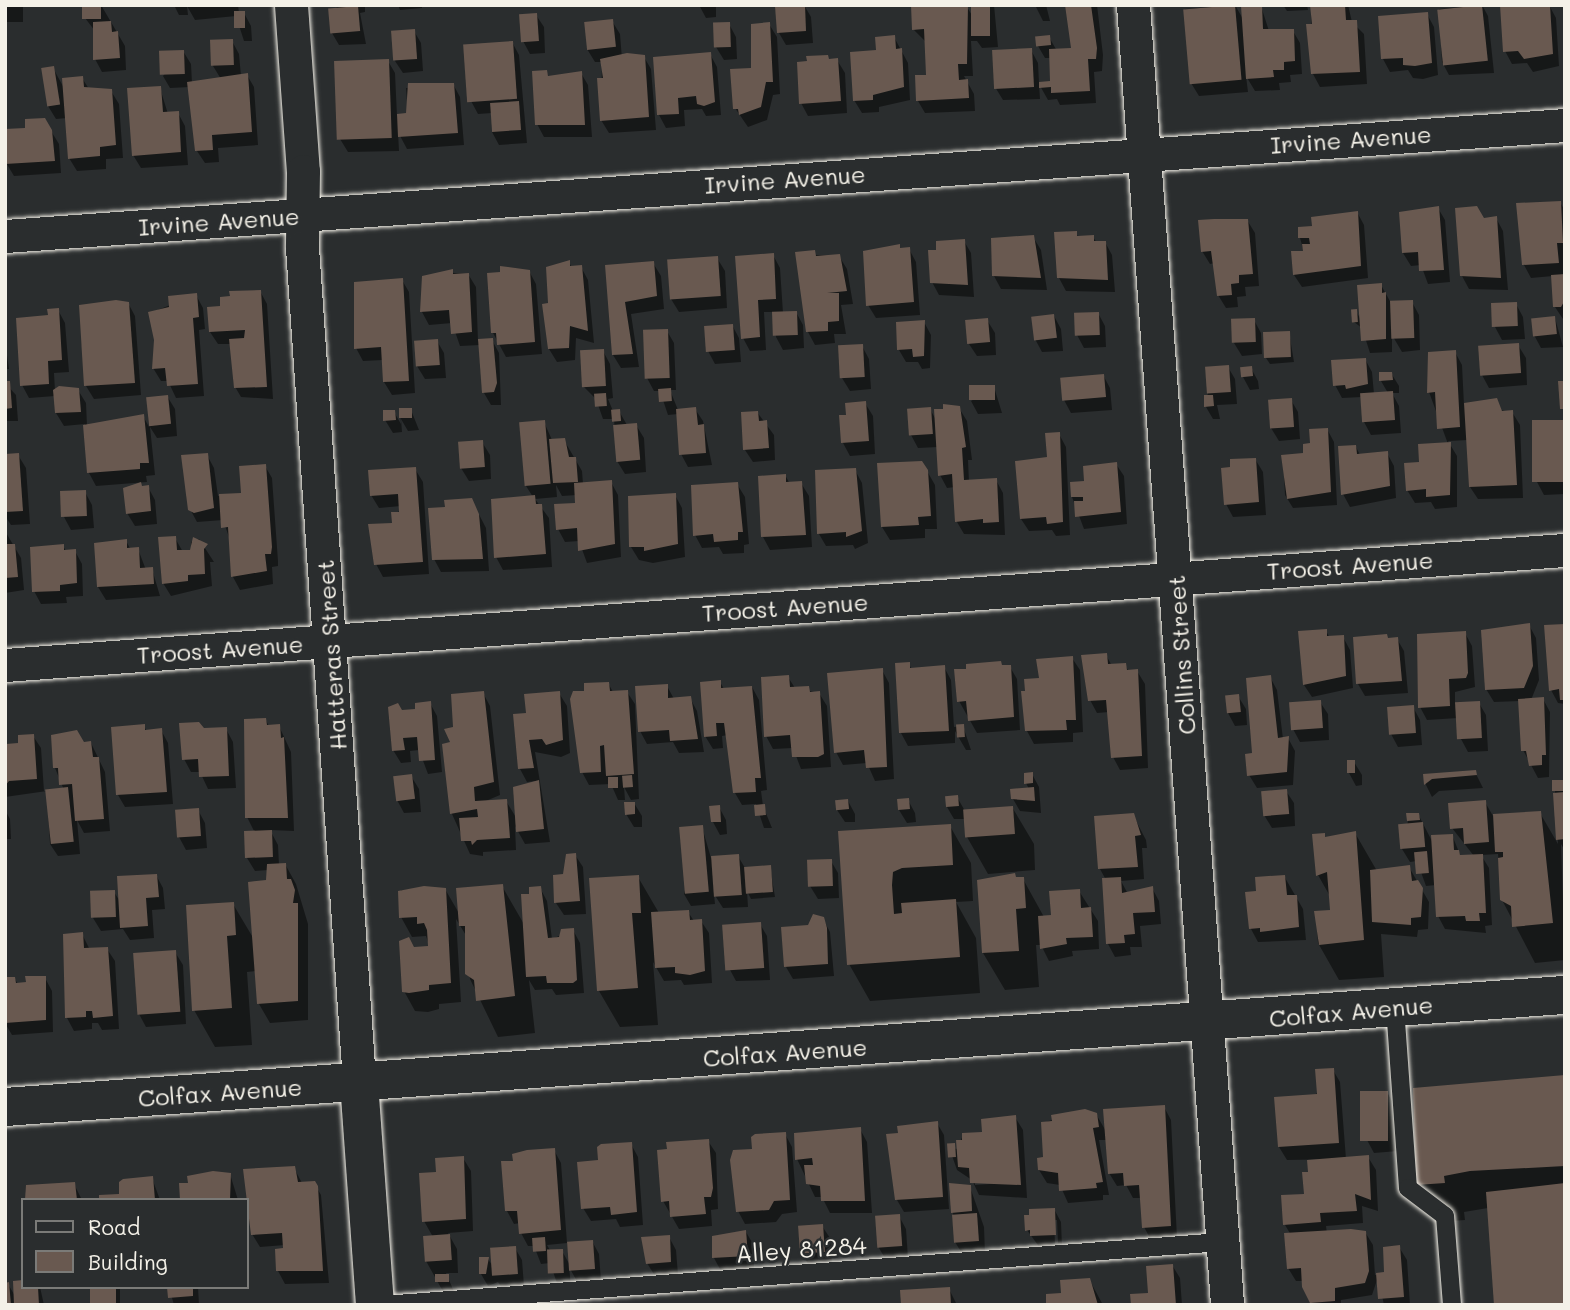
<!DOCTYPE html>
<html>
<head>
<meta charset="utf-8">
<style>
	body { margin:0 }
	#map { position:relative; width:1570px; height:1310px; overflow:hidden; background:#2a2d2e; font-family:Mali,sans-serif }
	div>[style] { position:absolute }
	.shadow>* { inset:0; background:#0007; transform-origin:0 0 }
	.building>* { inset:0; background:#695950; transform-origin:0 0 }
	.roads { filter:drop-shadow(0 0 2px #f4f1e8) drop-shadow(0 0 2px #f4f1e8) }
	.lane>* { height:18px; margin:-9px; padding:0 9px; transform-origin:9px; border-radius:9px; background:#2a2d2e }
	.street>* { height:33px; margin:-16.5px; padding:0 16.5px; transform-origin:16.5px; border-radius:16.5px; background:#2a2d2e }
	.secondary>* { height:38px; margin:-19px; padding:0 19px; transform-origin:19px; border-radius:19px; background:#2a2d2e }
	span { translate:-50% -50%; white-space:nowrap; text-align:center; line-height:1.15; -webkit-text-stroke:5px #2a2d2e; paint-order:stroke }
	.street-label { font-size:24px; color:#f4f1e8 }
	.frame { position:absolute; inset:0; border:7px solid #f4f1e8; pointer-events:none }
	.legend { position:absolute; left:21px; top:1198px; width:228px; height:91px; box-sizing:border-box; background:#2a2d2e; border:2px solid #7b7b78; margin:0; padding:9px 12px; list-style:none; font-size:21px; color:#f4f1e8 }
	.legend li { display:flex; align-items:center; gap:14px; height:35px }
	.legend b { width:35px; border:2px solid #7b7b78 }
</style>
</head>
<body>
<div id="map">
	<div class="shadow">
		<div style="left:5px;top:5px;width:18px;height:17px"></div>
		<div style="clip-path:polygon(84px 5px,101px 5px,125px 46px,126px 70px,102px 72px,95px 59px,95px 31px,85px 18px)"></div>
		<div style="clip-path:polygon(174px 5px,238px 5px,239px 13px,244px 13px,251px 26px,252px 41px,244px 41px,236px 16px,195px 20px,187px 6px,188px 15px,179px 15px)"></div>
		<div style="clip-path:polygon(337px 5px,365px 5px,365px 12px,360px 13px,366px 44px,339px 45px,332px 33px)"></div>
		<div style="clip-path:polygon(398px 5px,422px 5px,422px 8px,400px 10px)"></div>
		<div style="clip-path:polygon(699px 5px,716px 5px,716px 17px,706px 18px)"></div>
		<div style="clip-path:polygon(804px 5px,811px 17px,813px 43px,786px 45px,779px 33px)"></div>
		<div style="clip-path:polygon(972px 5px,994px 5px,998px 47px,982px 48px,977px 41px,971px 41px,973px 76px,964px 76px,974px 94px,975px 111px,925px 113px,918px 101px,928px 77px,926px 42px,914px 30px,967px 7px,973px 17px)"></div>
		<div style="clip-path:polygon(1035px 5px,1046px 5px,1050px 21px,1043px 21px)"></div>
		<div style="clip-path:polygon(1068px 5px,1097px 5px,1103px 55px,1102px 71px,1094px 72px,1096px 103px,1060px 105px,1057px 99px,1048px 100px,1039px 84px,1040px 99px,1003px 100px,995px 87px,1031px 50px,1038px 63px,1039px 83px,1052px 83px,1051px 58px,1045px 58px,1038px 46px,1049px 37px,1057px 51px,1074px 50px)"></div>
		<div style="clip-path:polygon(1235px 5px,1243px 19px,1261px 6px,1269px 31px,1293px 31px,1300px 43px,1302px 74px,1290px 75px,1291px 82px,1279px 83px,1280px 90px,1255px 91px,1246px 76px,1248px 92px,1199px 96px,1191px 83px,1185px 9px)"></div>
		<div style="clip-path:polygon(1283px 5px,1307px 5px,1308px 10px,1287px 11px)"></div>
		<div style="clip-path:polygon(1311px 5px,1348px 5px,1352px 22px,1364px 34px,1367px 84px,1320px 87px,1313px 74px)"></div>
		<div style="clip-path:polygon(1482px 5px,1488px 16px,1494px 73px,1449px 75px,1442px 62px,1439px 9px)"></div>
		<div style="clip-path:polygon(1549px 5px,1556px 18px,1559px 66px,1533px 72px,1527px 63px,1512px 64px,1505px 51px)"></div>
		<div style="clip-path:polygon(1427px 14px,1434px 27px,1438px 75px,1423px 79px,1413px 78px,1408px 70px,1390px 72px,1383px 59px)"></div>
		<div style="clip-path:polygon(536px 15px,544px 27px,545px 53px,530px 54px,523px 41px)"></div>
		<div style="clip-path:polygon(612px 21px,620px 34px,622px 59px,644px 57px,651px 69px,656px 130px,609px 133px,601px 120px,602px 62px,595px 62px,587px 49px)"></div>
		<div style="clip-path:polygon(729px 24px,736px 37px,737px 59px,724px 60px,716px 47px)"></div>
		<div style="clip-path:polygon(769px 24px,777px 37px,780px 94px,773px 95px,767px 120px,748px 127px,735px 108px)"></div>
		<div style="clip-path:polygon(414px 31px,421px 43px,423px 71px,403px 73px,395px 61px)"></div>
		<div style="clip-path:polygon(894px 37px,908px 63px,910px 100px,879px 107px,879px 112px,862px 113px,854px 100px)"></div>
		<div style="clip-path:polygon(232px 41px,239px 54px,241px 76px,247px 75px,254px 87px,258px 145px,218px 148px,219px 162px,205px 163px,197px 151px,190px 87px,170px 88px,163px 76px,183px 51px,191px 64px,192px 83px,221px 79px,213px 66px)"></div>
		<div style="clip-path:polygon(512px 42px,519px 55px,527px 143px,499px 145px,492px 132px,492px 113px,478px 114px,471px 101px)"></div>
		<div style="clip-path:polygon(710px 54px,717px 67px,721px 115px,706px 116px,702px 109px,684px 110px,685px 126px,666px 128px,659px 115px)"></div>
		<div style="clip-path:polygon(837px 60px,845px 73px,847px 113px,808px 116px,801px 103px,830px 61px)"></div>
		<div style="clip-path:polygon(388px 61px,395px 73px,397px 116px,408px 115px,406px 88px,453px 84px,460px 97px,464px 145px,407px 149px,398px 132px,399px 151px,348px 152px,340px 139px)"></div>
		<div style="clip-path:polygon(53px 68px,64px 88px,82px 78px,89px 89px,111px 91px,119px 104px,123px 158px,106px 159px,106px 169px,77px 171px,69px 158px,67px 118px,56px 119px,48px 106px)"></div>
		<div style="clip-path:polygon(546px 72px,549px 77px,581px 73px,588px 85px,592px 137px,544px 137px,537px 124px)"></div>
		<div style="clip-path:polygon(160px 88px,168px 114px,178px 113px,185px 126px,188px 165px,141px 168px,133px 155px)"></div>
		<div style="clip-path:polygon(51px 131px,59px 144px,61px 173px,14px 176px,5px 161px)"></div>
		<div style="clip-path:polygon(1560px 202px,1565px 211px,1563px 319px,1555px 307px,1553px 276px,1531px 278px,1524px 265px)"></div>
		<div style="clip-path:polygon(1438px 208px,1445px 220px,1450px 282px,1428px 284px,1421px 265px,1411px 266px,1403px 253px)"></div>
		<div style="clip-path:polygon(1357px 212px,1364px 225px,1368px 278px,1302px 287px,1294px 275px,1304px 252px,1300px 238px,1314px 228px)"></div>
		<div style="clip-path:polygon(1496px 218px,1503px 231px,1508px 290px,1469px 289px,1462px 276px,1483px 220px)"></div>
		<div style="clip-path:polygon(1247px 220px,1255px 233px,1259px 286px,1245px 287px,1246px 296px,1237px 297px,1238px 307px,1226px 308px,1218px 295px,1215px 263px,1210px 264px,1202px 251px)"></div>
		<div style="clip-path:polygon(1056px 234px,1093px 237px,1097px 243px,1105px 242px,1112px 255px,1115px 292px,1066px 291px,1059px 278px)"></div>
		<div style="clip-path:polygon(1033px 237px,1041px 250px,1047px 290px,1001px 289px,994px 276px)"></div>
		<div style="clip-path:polygon(964px 241px,971px 253px,974px 297px,939px 295px,932px 282px,938px 251px)"></div>
		<div style="clip-path:polygon(909px 249px,916px 262px,920px 315px,876px 318px,868px 305px)"></div>
		<div style="clip-path:polygon(797px 254px,839px 256px,847px 269px,853px 304px,841px 305px,846px 334px,834px 334px,835px 343px,815px 345px,808px 332px)"></div>
		<div style="clip-path:polygon(773px 255px,780px 268px,783px 313px,796px 312px,803px 325px,804px 348px,783px 350px,776px 337px,774px 312px,764px 312px,766px 350px,750px 351px,743px 338px)"></div>
		<div style="clip-path:polygon(717px 258px,725px 271px,727px 308px,679px 312px,671px 299px)"></div>
		<div style="clip-path:polygon(569px 262px,572px 268px,581px 267px,588px 280px,594px 343px,576px 338px,575px 360px,557px 362px,549px 349px,550px 305px)"></div>
		<div style="clip-path:polygon(653px 263px,661px 276px,664px 309px,631px 314px,639px 367px,621px 368px,613px 355px,607px 267px)"></div>
		<div style="clip-path:polygon(529px 271px,536px 284px,542px 354px,506px 357px,493px 333px)"></div>
		<div style="clip-path:polygon(441px 272px,468px 274px,476px 287px,478px 341px,492px 340px,499px 353px,501px 405px,491px 405px,484px 393px,480px 345px,460px 346px,452px 323px,429px 325px,422px 312px)"></div>
		<div style="clip-path:polygon(402px 280px,409px 292px,415px 393px,392px 395px,384px 382px,383px 360px,363px 361px,356px 348px)"></div>
		<div style="clip-path:polygon(1381px 285px,1391px 303px,1412px 302px,1419px 315px,1420px 350px,1402px 352px,1392px 335px,1392px 352px,1370px 353px,1362px 328px,1354px 322px,1356px 311px,1361px 320px)"></div>
		<div style="clip-path:polygon(260px 291px,267px 304px,273px 399px,241px 397px,234px 385px,231px 344px,218px 344px,210px 332px,222px 307px)"></div>
		<div style="clip-path:polygon(196px 295px,203px 308px,205px 329px,199px 330px,204px 396px,176px 398px,168px 381px,161px 381px,153px 368px,155px 342px,150px 313px)"></div>
		<div style="clip-path:polygon(128px 303px,135px 316px,141px 395px,94px 399px,86px 386px,81px 307px)"></div>
		<div style="clip-path:polygon(1516px 304px,1523px 317px,1525px 339px,1502px 340px,1495px 327px)"></div>
		<div style="clip-path:polygon(58px 310px,65px 323px,69px 372px,54px 373px,55px 391px,78px 390px,86px 403px,87px 426px,143px 416px,149px 427px,148px 398px,167px 396px,175px 409px,177px 436px,157px 438px,150px 427px,155px 475px,146px 476px,147px 482px,96px 486px,89px 473px,85px 424px,64px 426px,56px 413px,55px 396px,29px 398px,22px 385px,50px 317px)"></div>
		<div style="clip-path:polygon(1098px 313px,1105px 326px,1106px 347px,1084px 348px,1077px 335px)"></div>
		<div style="clip-path:polygon(1054px 316px,1061px 329px,1063px 351px,1042px 352px,1035px 339px)"></div>
		<div style="clip-path:polygon(1555px 318px,1563px 347px,1541px 348px,1534px 335px)"></div>
		<div style="clip-path:polygon(987px 320px,995px 333px,996px 355px,977px 356px,969px 344px)"></div>
		<div style="clip-path:polygon(1254px 320px,1261px 333px,1262px 354px,1242px 356px,1234px 343px)"></div>
		<div style="clip-path:polygon(924px 322px,931px 335px,930px 368px,922px 369px,918px 362px,906px 362px,899px 350px)"></div>
		<div style="clip-path:polygon(732px 325px,739px 338px,741px 362px,715px 364px,708px 351px)"></div>
		<div style="clip-path:polygon(667px 331px,674px 343px,676px 390px,670px 390px,678px 410px,695px 409px,703px 421px,712px 465px,688px 467px,681px 454px,678px 414px,668px 415px,660px 391px,654px 391px,647px 378px)"></div>
		<div style="clip-path:polygon(1289px 332px,1294px 362px,1270px 364px,1266px 358px)"></div>
		<div style="clip-path:polygon(437px 341px,444px 353px,446px 378px,425px 379px,417px 366px)"></div>
		<div style="clip-path:polygon(5px 342px,9px 369px,5px 369px)"></div>
		<div style="clip-path:polygon(1518px 345px,1526px 358px,1527px 385px,1489px 388px,1482px 375px)"></div>
		<div style="clip-path:polygon(862px 346px,869px 359px,871px 389px,850px 391px,842px 378px)"></div>
		<div style="clip-path:polygon(603px 351px,610px 364px,613px 398px,608px 399px,613px 411px,619px 411px,627px 425px,636px 425px,644px 438px,646px 472px,625px 474px,617px 461px,614px 419px,603px 419px,596px 399px,584px 387px)"></div>
		<div style="clip-path:polygon(1455px 352px,1462px 365px,1464px 405px,1512px 412px,1520px 425px,1523px 498px,1478px 499px,1470px 487px,1468px 440px,1448px 441px,1457px 456px,1457px 507px,1435px 509px,1431px 502px,1415px 503px,1407px 490px,1421px 464px,1448px 444px,1429px 392px)"></div>
		<div style="clip-path:polygon(1365px 359px,1372px 372px,1374px 394px,1388px 393px,1381px 381px,1391px 373px,1399px 386px,1399px 393px,1392px 393px,1399px 406px,1401px 433px,1371px 435px,1364px 422px,1362px 397px,1342px 398px,1335px 385px)"></div>
		<div style="clip-path:polygon(1228px 367px,1235px 379px,1237px 404px,1217px 405px,1220px 419px,1213px 419px,1206px 407px,1208px 392px)"></div>
		<div style="clip-path:polygon(1251px 368px,1258px 381px,1259px 389px,1250px 390px,1243px 377px)"></div>
		<div style="clip-path:polygon(1103px 375px,1110px 388px,1112px 410px,1071px 413px,1064px 400px)"></div>
		<div style="clip-path:polygon(5px 383px,16px 395px,18px 421px,5px 421px)"></div>
		<div style="clip-path:polygon(994px 387px,1002px 413px,978px 414px,971px 401px)"></div>
		<div style="clip-path:polygon(1291px 400px,1298px 412px,1300px 439px,1279px 441px,1271px 428px)"></div>
		<div style="clip-path:polygon(865px 403px,873px 416px,875px 454px,850px 456px,843px 443px,848px 416px)"></div>
		<div style="clip-path:polygon(959px 408px,967px 421px,972px 460px,968px 460px,969px 482px,996px 480px,1003px 493px,1005px 535px,964px 534px,957px 522px,955px 487px,947px 488px,940px 475px,938px 447px,918px 448px,911px 435px,930px 409px,936px 420px)"></div>
		<div style="clip-path:polygon(411px 410px,419px 430px,408px 431px,401px 419px,402px 432px,393px 433px,385px 420px,394px 412px,401px 424px,400px 411px)"></div>
		<div style="clip-path:polygon(757px 412px,774px 435px,775px 460px,753px 462px,745px 450px)"></div>
		<div style="clip-path:polygon(544px 422px,552px 440px,564px 440px,582px 471px,583px 484px,611px 482px,618px 495px,621px 557px,587px 563px,579px 541px,565px 542px,558px 529px,577px 504px,577px 495px,562px 496px,556px 485px,557px 497px,535px 499px,549px 518px,552px 567px,503px 570px,496px 557px,533px 497px,526px 486px,521px 424px)"></div>
		<div style="clip-path:polygon(1565px 422px,1565px 494px,1544px 495px,1537px 482px)"></div>
		<div style="clip-path:polygon(1327px 429px,1334px 442px,1337px 505px,1293px 508px,1285px 495px,1283px 457px,1305px 455px)"></div>
		<div style="clip-path:polygon(1059px 434px,1066px 447px,1070px 535px,1056px 536px,1052px 530px,1029px 531px,1021px 519px)"></div>
		<div style="clip-path:polygon(482px 442px,490px 455px,491px 479px,469px 481px,461px 468px,459px 443px)"></div>
		<div style="clip-path:polygon(1356px 447px,1360px 455px,1387px 453px,1394px 466px,1396px 498px,1350px 507px,1343px 494px)"></div>
		<div style="clip-path:polygon(18px 455px,26px 468px,30px 524px,11px 525px,5px 516px,5px 456px)"></div>
		<div style="clip-path:polygon(207px 455px,214px 468px,218px 496px,243px 494px,265px 466px,272px 478px,278px 561px,278px 566px,272px 567px,273px 584px,240px 590px,233px 577px,230px 540px,223px 520px,197px 522px,190px 509px)"></div>
		<div style="clip-path:polygon(1255px 459px,1263px 472px,1266px 515px,1233px 517px,1226px 504px)"></div>
		<div style="clip-path:polygon(1116px 464px,1124px 476px,1127px 524px,1084px 529px,1072px 497px)"></div>
		<div style="clip-path:polygon(415px 469px,423px 482px,429px 574px,383px 577px,376px 564px,401px 506px,379px 508px,371px 495px)"></div>
		<div style="clip-path:polygon(855px 470px,862px 483px,868px 543px,855px 549px,853px 545px,826px 546px,819px 534px)"></div>
		<div style="clip-path:polygon(927px 471px,935px 485px,937px 529px,925px 529px,925px 538px,890px 540px,882px 527px)"></div>
		<div style="clip-path:polygon(785px 475px,790px 484px,801px 483px,809px 496px,812px 547px,770px 550px,763px 537px)"></div>
		<div style="clip-path:polygon(737px 484px,745px 497px,749px 544px,744px 545px,744px 553px,723px 554px,719px 547px,702px 548px,695px 535px)"></div>
		<div style="clip-path:polygon(148px 487px,155px 500px,157px 524px,135px 526px,127px 513px,143px 488px)"></div>
		<div style="clip-path:polygon(85px 492px,92px 505px,94px 528px,71px 530px,64px 517px)"></div>
		<div style="clip-path:polygon(675px 495px,682px 508px,685px 557px,653px 563px,639px 560px,631px 547px)"></div>
		<div style="clip-path:polygon(471px 499px,486px 528px,489px 571px,441px 572px,434px 559px,447px 509px)"></div>
		<div style="clip-path:polygon(5px 531px,21px 558px,24px 590px,5px 593px)"></div>
		<div style="clip-path:polygon(175px 538px,183px 552px,191px 551px,191px 542px,199px 539px,214px 562px,210px 562px,212px 586px,171px 596px,163px 583px)"></div>
		<div style="clip-path:polygon(126px 541px,131px 550px,138px 549px,146px 570px,152px 569px,160px 596px,106px 600px,98px 587px)"></div>
		<div style="clip-path:polygon(63px 546px,66px 551px,75px 551px,82px 564px,83px 596px,66px 597px,67px 603px,41px 604px,34px 591px)"></div>
		<div style="clip-path:polygon(1529px 625px,1536px 638px,1539px 680px,1531px 700px,1543px 699px,1550px 712px,1549px 777px,1538px 778px,1523px 750px,1520px 701px,1494px 702px,1486px 689px)"></div>
		<div style="clip-path:polygon(1565px 625px,1565px 704px,1558px 703px,1551px 690px)"></div>
		<div style="clip-path:polygon(1326px 631px,1330px 638px,1343px 637px,1350px 650px,1353px 688px,1312px 697px,1304px 685px)"></div>
		<div style="clip-path:polygon(1465px 633px,1472px 646px,1475px 687px,1455px 692px,1455px 704px,1479px 703px,1486px 715px,1488px 751px,1468px 752px,1461px 739px,1458px 718px,1427px 720px,1420px 707px)"></div>
		<div style="clip-path:polygon(1397px 639px,1404px 651px,1408px 693px,1365px 696px,1358px 684px)"></div>
		<div style="clip-path:polygon(1106px 655px,1112px 666px,1125px 665px,1129px 672px,1137px 671px,1145px 684px,1148px 768px,1120px 770px,1113px 757px,1109px 712px,1097px 713px,1090px 700px)"></div>
		<div style="clip-path:polygon(1072px 658px,1080px 670px,1083px 732px,1073px 733px,1073px 742px,1034px 744px,1027px 731px,1026px 693px)"></div>
		<div style="clip-path:polygon(909px 664px,912px 670px,944px 667px,951px 680px,954px 727px,963px 726px,971px 750px,966px 750px,955px 731px,955px 743px,908px 746px,901px 733px)"></div>
		<div style="clip-path:polygon(1003px 667px,1010px 667px,1017px 679px,1020px 730px,977px 733px,959px 701px)"></div>
		<div style="clip-path:polygon(882px 670px,889px 683px,894px 779px,875px 781px,867px 763px,843px 765px,836px 752px)"></div>
		<div style="clip-path:polygon(788px 677px,795px 688px,819px 693px,827px 706px,831px 767px,801px 769px,793px 748px,773px 749px,766px 736px)"></div>
		<div style="clip-path:polygon(1270px 677px,1277px 690px,1283px 739px,1288px 738px,1295px 751px,1293px 785px,1257px 788px,1249px 775px)"></div>
		<div style="clip-path:polygon(720px 682px,724px 689px,752px 687px,759px 700px,767px 790px,761px 791px,763px 806px,772px 828px,764px 828px,756px 804px,742px 805px,735px 793px,728px 735px,722px 736px,723px 748px,713px 749px,705px 736px)"></div>
		<div style="clip-path:polygon(608px 683px,613px 692px,627px 692px,635px 704px,639px 799px,631px 800px,624px 787px,625px 800px,618px 800px,611px 784px,589px 785px,582px 772px,585px 692px)"></div>
		<div style="clip-path:polygon(667px 686px,674px 699px,690px 698px,697px 711px,704px 752px,679px 753px,673px 742px,647px 744px,640px 731px)"></div>
		<div style="clip-path:polygon(483px 693px,490px 706px,500px 795px,481px 803px,506px 801px,517px 819px,536px 781px,527px 782px,520px 769px,528px 715px,559px 693px,567px 706px,570px 753px,561px 757px,535px 752px,550px 842px,525px 844px,515px 826px,516px 850px,483px 852px,483px 856px,470px 854px,452px 814px,455px 729px)"></div>
		<div style="clip-path:polygon(1238px 696px,1246px 709px,1247px 725px,1235px 726px,1228px 713px)"></div>
		<div style="clip-path:polygon(1320px 702px,1328px 714px,1329px 740px,1300px 742px,1293px 729px)"></div>
		<div style="clip-path:polygon(430px 703px,437px 716px,442px 772px,428px 774px,419px 750px,410px 751px,411px 762px,401px 763px,393px 750px,401px 712px,417px 711px)"></div>
		<div style="clip-path:polygon(1413px 707px,1420px 720px,1422px 745px,1398px 747px,1391px 734px)"></div>
		<div style="clip-path:polygon(265px 719px,269px 726px,279px 726px,291px 752px,294px 831px,270px 830px,278px 845px,279px 865px,285px 864px,296px 884px,308px 924px,308px 1020px,270px 1023px,259px 1004px,257px 971px,247px 972px,252px 1045px,215px 1047px,194px 1010px,233px 904px,255px 941px,267px 882px,268px 870px,255px 871px,247px 858px,255px 833px,247px 817px)"></div>
		<div style="clip-path:polygon(144px 726px,147px 732px,161px 730px,168px 743px,173px 804px,125px 807px,118px 795px)"></div>
		<div style="clip-path:polygon(226px 729px,233px 742px,236px 788px,208px 789px,200px 772px,191px 772px,184px 759px,203px 730px)"></div>
		<div style="clip-path:polygon(33px 736px,41px 748px,44px 791px,64px 790px,55px 768px,83px 744px,91px 743px,105px 772px,110px 831px,84px 833px,77px 820px,80px 854px,58px 856px,50px 844px,47px 791px,5px 797px,5px 751px)"></div>
		<div style="clip-path:polygon(1354px 762px,1362px 775px,1362px 785px,1356px 786px,1349px 773px)"></div>
		<div style="clip-path:polygon(1475px 772px,1483px 788px,1439px 791px,1432px 797px,1426px 785px,1425px 775px)"></div>
		<div style="clip-path:polygon(1032px 774px,1039px 787px,1041px 813px,1020px 811px,1013px 799px,1029px 789px,1026px 783px)"></div>
		<div style="clip-path:polygon(411px 776px,419px 789px,421px 812px,404px 813px,397px 800px,395px 777px)"></div>
		<div style="clip-path:polygon(1565px 785px,1565px 851px,1561px 844px,1565px 960px,1535px 963px,1502px 900px,1498px 854px,1481px 855px,1489px 868px,1492px 925px,1485px 926px,1486px 933px,1445px 929px,1438px 916px,1436px 885px,1426px 886px,1417px 861px,1410px 862px,1402px 849px,1408px 821px,1418px 814px,1433px 843px,1452px 835px,1461px 857px,1474px 856px,1452px 828px,1485px 802px,1493px 816px,1540px 813px,1558px 844px,1555px 791px)"></div>
		<div style="clip-path:polygon(1286px 791px,1294px 803px,1295px 826px,1272px 828px,1264px 815px)"></div>
		<div style="clip-path:polygon(957px 797px,965px 811px,1012px 807px,1034px 844px,1035px 870px,988px 874px,967px 837px,965px 819px,954px 819px,947px 807px)"></div>
		<div style="clip-path:polygon(908px 800px,915px 813px,916px 822px,907px 823px,899px 810px)"></div>
		<div style="clip-path:polygon(848px 801px,855px 814px,855px 822px,845px 822px,837px 810px)"></div>
		<div style="clip-path:polygon(634px 803px,642px 816px,642px 827px,634px 827px,626px 814px)"></div>
		<div style="clip-path:polygon(719px 807px,726px 820px,727px 834px,720px 835px,713px 822px)"></div>
		<div style="clip-path:polygon(5px 810px,10px 819px,11px 839px,5px 839px)"></div>
		<div style="clip-path:polygon(198px 810px,205px 823px,207px 848px,186px 850px,179px 837px,177px 811px)"></div>
		<div style="clip-path:polygon(1133px 815px,1146px 840px,1147px 848px,1142px 848px,1144px 879px,1121px 881px,1128px 894px,1152px 888px,1159px 901px,1161px 924px,1140px 926px,1142px 947px,1130px 947px,1131px 955px,1115px 957px,1108px 944px,1106px 880px,1100px 869px)"></div>
		<div style="clip-path:polygon(950px 826px,971px 863px,973px 901px,956px 902px,976px 938px,980px 993px,870px 1001px,849px 964px,840px 833px)"></div>
		<div style="clip-path:polygon(702px 827px,711px 858px,738px 856px,745px 868px,770px 867px,775px 897px,751px 899px,747px 891px,748px 907px,723px 908px,714px 894px,715px 904px,691px 906px,684px 894px)"></div>
		<div style="clip-path:polygon(1355px 833px,1377px 871px,1409px 867px,1429px 902px,1428px 929px,1418px 930px,1417px 937px,1381px 934px,1384px 977px,1339px 980px,1318px 943px,1316px 913px,1332px 912px,1331px 898px,1318px 875px,1324px 835px,1326px 839px)"></div>
		<div style="clip-path:polygon(575px 855px,583px 867px,586px 914px,564px 915px,556px 903px)"></div>
		<div style="clip-path:polygon(831px 861px,838px 873px,839px 898px,818px 899px,810px 886px)"></div>
		<div style="clip-path:polygon(156px 875px,163px 888px,165px 909px,152px 910px,154px 938px,130px 940px,123px 929px,101px 931px,93px 918px,114px 892px,121px 903px)"></div>
		<div style="clip-path:polygon(1284px 876px,1303px 909px,1306px 940px,1258px 942px,1251px 929px,1258px 893px)"></div>
		<div style="clip-path:polygon(638px 877px,659px 913px,688px 912px,694px 921px,701px 921px,709px 933px,712px 983px,684px 985px,681px 980px,664px 981px,653px 962px,658px 1025px,620px 1027px,599px 991px)"></div>
		<div style="clip-path:polygon(1017px 879px,1023px 879px,1044px 917px,1052px 916px,1079px 891px,1098px 921px,1099px 949px,1072px 951px,1073px 956px,1049px 961px,1041px 945px,1036px 945px,1039px 987px,1005px 990px,983px 953px)"></div>
		<div style="clip-path:polygon(502px 886px,525px 926px,531px 896px,540px 888px,547px 901px,552px 939px,573px 930px,580px 943px,584px 993px,556px 995px,552px 989px,535px 990px,529px 980px,535px 1033px,498px 1037px,470px 979px,467px 937px,456px 919px,461px 1002px,439px 1004px,439px 1009px,428px 1012px,415px 1011px,404px 991px,414px 949px,430px 948px,426px 936px,412px 937px,401px 917px,401px 890px,445px 889px,460px 915px)"></div>
		<div style="clip-path:polygon(823px 919px,830px 932px,834px 976px,793px 979px,786px 967px,809px 927px)"></div>
		<div style="clip-path:polygon(760px 924px,767px 936px,770px 980px,736px 981px,729px 968px)"></div>
		<div style="clip-path:polygon(82px 934px,90px 950px,107px 949px,115px 961px,119px 1029px,102px 1030px,98px 1023px,92px 1023px,92px 1029px,74px 1031px,67px 1018px)"></div>
		<div style="clip-path:polygon(175px 952px,183px 965px,186px 1024px,146px 1027px,139px 1014px)"></div>
		<div style="clip-path:polygon(14px 978px,18px 984px,45px 978px,52px 991px,53px 1032px,12px 1035px,5px 1023px)"></div>
		<div style="clip-path:polygon(1333px 1070px,1340px 1082px,1346px 1159px,1368px 1157px,1376px 1170px,1378px 1211px,1362px 1206px,1363px 1223px,1326px 1226px,1327px 1234px,1365px 1232px,1373px 1245px,1375px 1275px,1386px 1274px,1399px 1247px,1407px 1260px,1410px 1305px,1384px 1305px,1378px 1277px,1372px 1295px,1341px 1300px,1341px 1305px,1313px 1305px,1303px 1281px,1296px 1281px,1288px 1268px,1291px 1235px,1285px 1225px,1342px 1159px,1287px 1160px,1279px 1147px)"></div>
		<div style="clip-path:polygon(1565px 1077px,1565px 1305px,1488px 1208px,1464px 1212px,1465px 1220px,1439px 1222px,1418px 1185px)"></div>
		<div style="clip-path:polygon(1387px 1092px,1394px 1105px,1398px 1151px,1374px 1153px,1367px 1140px)"></div>
		<div style="clip-path:polygon(1164px 1107px,1171px 1120px,1177px 1238px,1151px 1240px,1144px 1227px,1142px 1198px,1133px 1198px,1126px 1185px,1117px 1186px,1109px 1173px,1107px 1140px,1099px 1140px,1109px 1195px,1103px 1195px,1103px 1200px,1068px 1203px,1060px 1185px,1047px 1183px,1039px 1170px,1045px 1159px,1043px 1123px,1077px 1112px,1096px 1114px,1107px 1133px)"></div>
		<div style="clip-path:polygon(evenodd,1015px 1117px,1023px 1130px,1027px 1198px,979px 1195px,972px 1180px,957px 1170px,949px 1147px,957px 1149px,963px 1135px,984px 1133px,1015px 1117px,975px 1181px,1004px 1183px,975px 1185px,975px 1181px)"></div>
		<div style="clip-path:polygon(937px 1123px,944px 1135px,949px 1209px,904px 1212px,897px 1200px)"></div>
		<div style="clip-path:polygon(860px 1129px,867px 1142px,872px 1213px,830px 1213px,822px 1197px,815px 1197px,797px 1159px)"></div>
		<div style="clip-path:polygon(785px 1134px,792px 1147px,797px 1212px,782px 1214px,776px 1222px,745px 1224px,738px 1211px,753px 1151px)"></div>
		<div style="clip-path:polygon(708px 1141px,716px 1153px,718px 1209px,711px 1210px,712px 1226px,679px 1229px,663px 1201px)"></div>
		<div style="clip-path:polygon(631px 1144px,638px 1157px,643px 1225px,620px 1227px,616px 1219px,591px 1221px,583px 1208px)"></div>
		<div style="clip-path:polygon(554px 1150px,561px 1163px,567px 1243px,547px 1245px,551px 1252px,562px 1251px,571px 1267px,592px 1241px,599px 1254px,601px 1281px,578px 1283px,569px 1267px,571px 1286px,558px 1286px,550px 1263px,541px 1264px,534px 1246px,528px 1246px,521px 1233px,520px 1223px,514px 1224px,507px 1211px,515px 1162px)"></div>
		<div style="clip-path:polygon(463px 1158px,471px 1171px,473px 1231px,448px 1233px,457px 1249px,458px 1273px,446px 1273px,455px 1294px,445px 1295px,426px 1261px,433px 1237px,424px 1221px)"></div>
		<div style="clip-path:polygon(294px 1168px,302px 1183px,314px 1183px,321px 1195px,329px 1283px,285px 1284px,278px 1271px,285px 1245px,260px 1247px,252px 1234px)"></div>
		<div style="clip-path:polygon(230px 1174px,238px 1200px,182px 1200px)"></div>
		<div style="clip-path:polygon(152px 1178px,160px 1200px,101px 1200px,121px 1196px)"></div>
		<div style="clip-path:polygon(74px 1184px,82px 1200px,29px 1200px)"></div>
		<div style="clip-path:polygon(970px 1187px,984px 1227px,985px 1254px,963px 1255px,955px 1242px,953px 1212px)"></div>
		<div style="clip-path:polygon(evenodd,1054px 1209px,1061px 1222px,1062px 1247px,1040px 1248px,1027px 1230px,1054px 1209px,1054px 1220px,1057px 1220px,1058px 1243px,1055px 1244px,1054px 1220px)"></div>
		<div style="clip-path:polygon(899px 1216px,906px 1229px,908px 1258px,886px 1260px,879px 1248px)"></div>
		<div style="clip-path:polygon(822px 1226px,830px 1238px,832px 1264px,809px 1266px,802px 1253px,800px 1227px)"></div>
		<div style="clip-path:polygon(746px 1232px,753px 1244px,754px 1269px,721px 1271px,714px 1258px,714px 1237px)"></div>
		<div style="clip-path:polygon(669px 1237px,676px 1250px,678px 1275px,655px 1276px,647px 1263px)"></div>
		<div style="clip-path:polygon(515px 1248px,522px 1260px,524px 1286px,502px 1288px,498px 1282px,488px 1286px,481px 1274px,488px 1259px,494px 1268px)"></div>
		<div style="clip-path:polygon(1172px 1265px,1180px 1278px,1182px 1305px,1132px 1305px,1150px 1295px)"></div>
		<div style="clip-path:polygon(1089px 1279px,1103px 1305px,1048px 1305px,1063px 1294px)"></div>
		<div style="clip-path:polygon(8px 1284px,15px 1296px,23px 1287px,40px 1287px,44px 1305px,5px 1305px)"></div>
		<div style="left:92px;top:1287px;width:28px;height:18px"></div>
		<div style="clip-path:polygon(169px 1287px,198px 1287px,199px 1305px,174px 1305px)"></div>
		<div style="clip-path:polygon(949px 1289px,957px 1305px,903px 1305px)"></div>
	</div>
	<div class="building">
		<div style="left:82px;top:5px;width:19px;height:14px"></div>
		<div style="clip-path:polygon(785px 5px,805px 5px,806px 31px,777px 33px,775px 6px)"></div>
		<div style="clip-path:polygon(911px 5px,968px 5px,967px 64px,958px 64px,959px 80px,968px 79px,969px 98px,916px 101px,915px 75px,926px 75px,924px 29px,912px 30px)"></div>
		<div style="left:971px;top:5px;width:19px;height:31px"></div>
		<div style="clip-path:polygon(1065px 5px,1091px 5px,1097px 48px,1096px 59px,1088px 59px,1090px 91px,1051px 93px,1051px 87px,1039px 88px,1039px 82px,1050px 81px,1049px 49px,1071px 48px)"></div>
		<div style="left:1235px;top:5px;width:75px;height:52px;rotate:85deg"></div>
		<div style="clip-path:polygon(1262px 5px,1263px 29px,1294px 29px,1295px 61px,1284px 62px,1284px 70px,1273px 70px,1274px 77px,1246px 79px,1241px 6px)"></div>
		<div style="clip-path:polygon(1310px 5px,1345px 5px,1346px 20px,1357px 20px,1360px 72px,1311px 74px,1306px 24px,1312px 24px)"></div>
		<div style="left:1482px;top:5px;width:56px;height:45px;rotate:84deg"></div>
		<div style="clip-path:polygon(1500px 5px,1550px 5px,1553px 54px,1524px 59px,1518px 51px,1503px 52px)"></div>
		<div style="left:358px;top:6px;width:25px;height:30px;rotate:85deg"></div>
		<div style="left:245px;top:11px;width:17px;height:11px;rotate:90deg"></div>
		<div style="clip-path:polygon(1428px 12px,1432px 63px,1415px 66px,1403px 65px,1403px 58px,1381px 59px,1378px 16px)"></div>
		<div style="left:537px;top:13px;width:28px;height:18px;rotate:86deg"></div>
		<div style="left:613px;top:19px;width:28px;height:29px;rotate:84deg"></div>
		<div style="clip-path:polygon(111px 21px,112px 32px,118px 31px,120px 58px,93px 60px,93px 22px)"></div>
		<div style="left:730px;top:22px;width:25px;height:17px;rotate:88deg"></div>
		<div style="clip-path:polygon(770px 22px,773px 82px,766px 82px,761px 107px,739px 115px,738px 109px,733px 109px,730px 69px,751px 68px,751px 24px)"></div>
		<div style="left:415px;top:29px;width:30px;height:24px;rotate:86deg"></div>
		<div style="clip-path:polygon(895px 35px,896px 49px,902px 48px,904px 87px,873px 95px,873px 100px,853px 101px,850px 52px,876px 50px,875px 37px)"></div>
		<div style="left:1050px;top:35px;width:10px;height:15px;rotate:84deg"></div>
		<div style="left:233px;top:39px;width:26px;height:23px;rotate:88deg"></div>
		<div style="left:513px;top:41px;width:58px;height:50px;rotate:86deg"></div>
		<div style="left:1032px;top:48px;width:39px;height:40px;rotate:87deg"></div>
		<div style="left:184px;top:50px;width:24px;height:25px;rotate:88deg"></div>
		<div style="clip-path:polygon(711px 52px,715px 102px,704px 106px,697px 104px,696px 96px,678px 98px,679px 114px,657px 115px,653px 57px)"></div>
		<div style="clip-path:polygon(627px 53px,645px 55px,649px 117px,600px 121px,597px 78px,603px 78px,600px 59px)"></div>
		<div style="clip-path:polygon(828px 55px,829px 59px,838px 58px,841px 101px,799px 104px,797px 62px,807px 61px,806px 56px)"></div>
		<div style="left:389px;top:59px;width:79px;height:55px;rotate:88deg"></div>
		<div style="left:54px;top:66px;width:39px;height:13px;rotate:81deg"></div>
		<div style="clip-path:polygon(547px 70px,548px 76px,582px 71px,585px 125px,535px 125px,532px 71px)"></div>
		<div style="clip-path:polygon(248px 73px,252px 132px,212px 135px,213px 150px,195px 151px,187px 82px)"></div>
		<div style="clip-path:polygon(83px 76px,84px 87px,112px 89px,116px 145px,100px 147px,100px 156px,68px 159px,62px 78px)"></div>
		<div style="clip-path:polygon(408px 83px,454px 83px,458px 133px,398px 137px,397px 114px,406px 113px)"></div>
		<div style="clip-path:polygon(161px 86px,163px 112px,179px 111px,181px 152px,132px 156px,127px 88px)"></div>
		<div style="left:519px;top:101px;width:29px;height:29px;rotate:86deg"></div>
		<div style="clip-path:polygon(45px 118px,52px 130px,55px 161px,5px 164px,5px 129px,25px 128px,25px 119px)"></div>
		<div style="clip-path:polygon(1561px 201px,1563px 243px,1557px 243px,1559px 263px,1522px 265px,1516px 203px)"></div>
		<div style="clip-path:polygon(1439px 206px,1444px 270px,1419px 271px,1418px 252px,1402px 253px,1399px 212px)"></div>
		<div style="clip-path:polygon(1477px 206px,1484px 218px,1497px 216px,1501px 278px,1460px 276px,1455px 208px)"></div>
		<div style="clip-path:polygon(1358px 211px,1361px 266px,1293px 275px,1291px 251px,1303px 251px,1302px 244px,1310px 244px,1309px 238px,1298px 238px,1298px 227px,1312px 226px,1311px 217px)"></div>
		<div style="clip-path:polygon(1214px 219px,1248px 219px,1253px 274px,1239px 275px,1239px 283px,1231px 284px,1232px 295px,1217px 296px,1211px 251px,1201px 252px,1198px 220px)"></div>
		<div style="clip-path:polygon(1077px 231px,1077px 236px,1094px 235px,1094px 241px,1106px 241px,1108px 280px,1057px 278px,1054px 232px)"></div>
		<div style="clip-path:polygon(1034px 235px,1041px 278px,992px 276px,991px 238px)"></div>
		<div style="clip-path:polygon(965px 239px,968px 285px,930px 283px,928px 250px,936px 250px,936px 241px)"></div>
		<div style="clip-path:polygon(900px 244px,900px 248px,910px 247px,914px 302px,866px 306px,863px 251px)"></div>
		<div style="clip-path:polygon(815px 250px,816px 256px,840px 254px,847px 291px,827px 293px,839px 293px,839px 321px,828px 322px,828px 331px,806px 332px,795px 252px)"></div>
		<div style="clip-path:polygon(774px 253px,776px 299px,758px 300px,760px 337px,741px 339px,735px 256px)"></div>
		<div style="left:718px;top:256px;width:40px;height:51px;rotate:86deg"></div>
		<div style="clip-path:polygon(570px 260px,570px 266px,582px 265px,588px 331px,570px 326px,569px 348px,548px 349px,542px 304px,548px 303px,546px 267px)"></div>
		<div style="clip-path:polygon(654px 261px,657px 296px,625px 302px,633px 354px,612px 355px,605px 265px)"></div>
		<div style="clip-path:polygon(500px 266px,530px 270px,535px 342px,497px 345px,496px 333px,491px 333px,487px 273px,500px 272px)"></div>
		<div style="clip-path:polygon(453px 269px,453px 274px,469px 273px,472px 332px,451px 334px,449px 310px,420px 312px,422px 276px)"></div>
		<div style="clip-path:polygon(1565px 274px,1565px 300px,1561px 307px,1553px 307px,1551px 275px)"></div>
		<div style="clip-path:polygon(403px 278px,409px 381px,383px 382px,381px 347px,354px 349px,354px 282px)"></div>
		<div style="clip-path:polygon(1382px 283px,1382px 293px,1386px 292px,1386px 339px,1361px 341px,1357px 285px)"></div>
		<div style="clip-path:polygon(261px 290px,267px 387px,234px 388px,229px 339px,244px 338px,245px 330px,209px 332px,207px 307px,220px 306px,220px 297px,230px 296px,229px 291px)"></div>
		<div style="clip-path:polygon(197px 293px,199px 317px,193px 318px,198px 384px,167px 386px,165px 368px,152px 369px,154px 340px,148px 312px,169px 307px,168px 296px)"></div>
		<div style="clip-path:polygon(116px 300px,129px 302px,135px 383px,84px 386px,79px 305px)"></div>
		<div style="left:1413px;top:300px;width:38px;height:23px;rotate:88deg"></div>
		<div style="left:1517px;top:302px;width:24px;height:26px;rotate:88deg"></div>
		<div style="clip-path:polygon(59px 308px,62px 360px,48px 361px,49px 384px,20px 386px,16px 318px,48px 315px,47px 309px)"></div>
		<div style="left:1357px;top:309px;width:13px;height:6px;rotate:86deg"></div>
		<div style="left:797px;top:311px;width:24px;height:25px;rotate:88deg"></div>
		<div style="left:1099px;top:312px;width:23px;height:25px;rotate:88deg"></div>
		<div style="left:1054px;top:314px;width:24px;height:23px;rotate:83deg"></div>
		<div style="left:1555px;top:316px;width:18px;height:24px;rotate:84deg"></div>
		<div style="left:988px;top:318px;width:24px;height:23px;rotate:85deg"></div>
		<div style="left:1255px;top:318px;width:24px;height:24px;rotate:88deg"></div>
		<div style="clip-path:polygon(925px 320px,924px 356px,913px 357px,912px 349px,897px 350px,896px 322px)"></div>
		<div style="left:733px;top:324px;width:26px;height:29px;rotate:86deg"></div>
		<div style="left:668px;top:329px;width:49px;height:25px;rotate:88deg"></div>
		<div style="left:1290px;top:331px;width:26px;height:27px;rotate:88deg"></div>
		<div style="clip-path:polygon(493px 338px,497px 383px,494px 392px,482px 393px,478px 339px)"></div>
		<div style="left:438px;top:339px;width:26px;height:24px;rotate:86deg"></div>
		<div style="left:1519px;top:343px;width:30px;height:41px;rotate:86deg"></div>
		<div style="left:863px;top:344px;width:33px;height:25px;rotate:87deg"></div>
		<div style="left:604px;top:349px;width:37px;height:24px;rotate:87deg"></div>
		<div style="clip-path:polygon(1456px 350px,1460px 427px,1437px 429px,1435px 392px,1427px 393px,1428px 352px)"></div>
		<div style="clip-path:polygon(1366px 358px,1368px 384px,1346px 389px,1345px 385px,1333px 386px,1331px 360px)"></div>
		<div style="left:1229px;top:365px;width:27px;height:24px;rotate:86deg"></div>
		<div style="left:1252px;top:366px;width:10px;height:12px;rotate:84deg"></div>
		<div style="clip-path:polygon(1379px 372px,1392px 372px,1393px 380px,1379px 381px)"></div>
		<div style="left:1104px;top:374px;width:23px;height:44px;rotate:85deg"></div>
		<div style="clip-path:polygon(5px 381px,10px 381px,12px 408px,5px 409px)"></div>
		<div style="clip-path:polygon(1558px 381px,1565px 381px,1565px 409px,1560px 409px)"></div>
		<div style="left:995px;top:385px;width:15px;height:26px;rotate:90deg"></div>
		<div style="clip-path:polygon(59px 386px,79px 388px,81px 412px,55px 413px,53px 390px)"></div>
		<div style="left:671px;top:388px;width:13px;height:13px;rotate:86deg"></div>
		<div style="left:1393px;top:391px;width:29px;height:33px;rotate:86deg"></div>
		<div style="left:606px;top:393px;width:13px;height:12px;rotate:86deg"></div>
		<div style="left:168px;top:395px;width:29px;height:22px;rotate:84deg"></div>
		<div style="clip-path:polygon(1204px 395px,1213px 395px,1214px 406px,1204px 407px)"></div>
		<div style="left:1292px;top:398px;width:29px;height:24px;rotate:86deg"></div>
		<div style="clip-path:polygon(1497px 398px,1502px 411px,1513px 410px,1517px 485px,1469px 487px,1464px 403px)"></div>
		<div style="clip-path:polygon(866px 401px,869px 441px,841px 443px,839px 415px,846px 415px,845px 403px)"></div>
		<div style="clip-path:polygon(943px 404px,960px 406px,966px 447px,962px 448px,964px 480px,997px 478px,999px 522px,983px 523px,983px 519px,955px 522px,952px 474px,938px 476px,934px 409px,943px 409px)"></div>
		<div style="clip-path:polygon(696px 407px,698px 425px,704px 424px,706px 453px,679px 455px,676px 409px)"></div>
		<div style="left:931px;top:407px;width:27px;height:24px;rotate:86deg"></div>
		<div style="left:412px;top:408px;width:10px;height:13px;rotate:90deg"></div>
		<div style="left:620px;top:409px;width:12px;height:9px;rotate:85deg"></div>
		<div style="clip-path:polygon(383px 410px,395px 410px,396px 420px,383px 421px)"></div>
		<div style="clip-path:polygon(758px 411px,759px 421px,767px 420px,769px 448px,743px 450px,741px 412px)"></div>
		<div style="clip-path:polygon(144px 414px,149px 463px,140px 463px,140px 469px,87px 473px,83px 425px)"></div>
		<div style="left:545px;top:420px;width:64px;height:26px;rotate:85deg"></div>
		<div style="left:1565px;top:420px;width:62px;height:33px;rotate:90deg"></div>
		<div style="left:637px;top:423px;width:37px;height:24px;rotate:85deg"></div>
		<div style="clip-path:polygon(1328px 428px,1331px 492px,1287px 499px,1281px 455px,1303px 453px,1303px 444px,1310px 443px,1309px 429px)"></div>
		<div style="clip-path:polygon(1060px 432px,1063px 522px,1047px 524px,1046px 517px,1020px 519px,1015px 461px,1047px 457px,1045px 433px)"></div>
		<div style="clip-path:polygon(565px 438px,569px 457px,576px 457px,578px 482px,553px 483px,549px 439px)"></div>
		<div style="left:483px;top:440px;width:27px;height:25px;rotate:86deg"></div>
		<div style="clip-path:polygon(1451px 442px,1450px 495px,1426px 497px,1426px 489px,1406px 491px,1404px 463px,1419px 462px,1418px 444px)"></div>
		<div style="clip-path:polygon(1356px 445px,1357px 454px,1388px 451px,1390px 486px,1341px 495px,1338px 446px)"></div>
		<div style="clip-path:polygon(19px 453px,23px 511px,5px 512px,5px 454px)"></div>
		<div style="clip-path:polygon(208px 453px,214px 508px,194px 513px,188px 510px,181px 455px)"></div>
		<div style="clip-path:polygon(1256px 458px,1259px 502px,1224px 505px,1221px 468px,1230px 467px,1230px 459px)"></div>
		<div style="clip-path:polygon(922px 461px,928px 470px,931px 516px,918px 517px,919px 525px,881px 527px,877px 463px)"></div>
		<div style="clip-path:polygon(1117px 462px,1121px 512px,1075px 517px,1074px 501px,1083px 501px,1083px 497px,1071px 497px,1070px 482px,1084px 481px,1083px 466px)"></div>
		<div style="clip-path:polygon(266px 464px,272px 547px,271px 554px,265px 554px,267px 571px,231px 577px,228px 527px,221px 528px,219px 494px,241px 493px,239px 466px)"></div>
		<div style="clip-path:polygon(416px 467px,423px 562px,374px 565px,368px 524px,392px 523px,391px 512px,399px 512px,398px 494px,370px 496px,368px 470px)"></div>
		<div style="clip-path:polygon(856px 468px,862px 531px,846px 537px,846px 532px,817px 534px,815px 470px)"></div>
		<div style="clip-path:polygon(786px 474px,786px 482px,802px 481px,806px 535px,761px 537px,758px 476px)"></div>
		<div style="clip-path:polygon(612px 480px,615px 544px,578px 551px,577px 528px,556px 530px,554px 504px,575px 503px,574px 483px)"></div>
		<div style="clip-path:polygon(141px 482px,142px 486px,149px 485px,151px 511px,126px 514px,123px 488px)"></div>
		<div style="clip-path:polygon(738px 482px,743px 532px,738px 532px,738px 540px,714px 542px,713px 534px,693px 536px,691px 485px)"></div>
		<div style="left:86px;top:490px;width:26px;height:26px;rotate:88deg"></div>
		<div style="clip-path:polygon(676px 493px,678px 544px,644px 551px,644px 547px,629px 547px,628px 496px)"></div>
		<div style="clip-path:polygon(535px 495px,536px 504px,542px 504px,546px 554px,494px 558px,491px 499px)"></div>
		<div style="clip-path:polygon(472px 498px,479px 514px,483px 559px,432px 560px,428px 508px,445px 507px,444px 500px)"></div>
		<div style="clip-path:polygon(176px 536px,177px 550px,190px 550px,193px 537px,208px 544px,204px 549px,205px 574px,188px 575px,188px 581px,162px 584px,158px 537px)"></div>
		<div style="clip-path:polygon(127px 539px,127px 548px,139px 547px,140px 568px,153px 567px,154px 584px,97px 587px,94px 543px)"></div>
		<div style="clip-path:polygon(5px 544px,15px 544px,18px 577px,5px 578px)"></div>
		<div style="clip-path:polygon(64px 544px,64px 550px,76px 549px,77px 583px,60px 585px,60px 591px,32px 592px,30px 547px)"></div>
		<div style="clip-path:polygon(1530px 623px,1533px 666px,1524px 688px,1485px 690px,1481px 630px)"></div>
		<div style="clip-path:polygon(1565px 624px,1565px 700px,1560px 700px,1559px 689px,1549px 691px,1544px 625px)"></div>
		<div style="clip-path:polygon(1327px 629px,1327px 636px,1344px 635px,1346px 676px,1303px 685px,1298px 631px)"></div>
		<div style="clip-path:polygon(1466px 631px,1468px 673px,1466px 678px,1449px 679px,1450px 706px,1418px 708px,1417px 634px)"></div>
		<div style="clip-path:polygon(1387px 634px,1388px 638px,1398px 637px,1402px 681px,1356px 684px,1353px 637px)"></div>
		<div style="clip-path:polygon(1107px 653px,1108px 664px,1126px 663px,1127px 670px,1138px 669px,1142px 756px,1111px 758px,1106px 700px,1088px 701px,1081px 655px)"></div>
		<div style="clip-path:polygon(1073px 656px,1076px 720px,1066px 720px,1067px 730px,1025px 731px,1021px 691px,1025px 691px,1024px 679px,1039px 678px,1036px 659px)"></div>
		<div style="clip-path:polygon(1001px 661px,1002px 665px,1011px 665px,1014px 717px,968px 721px,966px 701px,957px 702px,954px 669px,966px 669px,966px 664px)"></div>
		<div style="clip-path:polygon(910px 662px,910px 668px,945px 665px,949px 731px,899px 733px,895px 663px)"></div>
		<div style="clip-path:polygon(883px 668px,887px 767px,866px 768px,864px 750px,834px 753px,827px 673px)"></div>
		<div style="clip-path:polygon(789px 675px,790px 687px,809px 686px,810px 692px,820px 691px,824px 754px,818px 757px,792px 757px,790px 735px,764px 737px,761px 677px)"></div>
		<div style="clip-path:polygon(1271px 675px,1278px 738px,1289px 736px,1287px 772px,1247px 776px,1245px 754px,1252px 753px,1246px 678px)"></div>
		<div style="clip-path:polygon(721px 680px,721px 688px,752px 686px,761px 778px,755px 778px,756px 792px,733px 793px,724px 723px,716px 723px,717px 736px,704px 737px,700px 682px)"></div>
		<div style="clip-path:polygon(609px 682px,610px 691px,628px 690px,634px 774px,606px 776px,604px 745px,600px 746px,601px 772px,580px 773px,570px 699px,573px 691px,584px 691px,584px 683px)"></div>
		<div style="clip-path:polygon(668px 684px,668px 698px,691px 696px,698px 739px,670px 741px,669px 730px,638px 732px,635px 686px)"></div>
		<div style="clip-path:polygon(484px 691px,494px 782px,474px 787px,475px 801px,507px 799px,510px 838px,477px 840px,472px 845px,471px 841px,461px 841px,459px 818px,478px 817px,477px 809px,450px 814px,442px 744px,450px 742px,444px 729px,453px 727px,451px 694px)"></div>
		<div style="clip-path:polygon(560px 691px,563px 740px,546px 745px,542px 739px,529px 740px,534px 768px,518px 769px,513px 714px,526px 713px,524px 694px)"></div>
		<div style="left:1239px;top:694px;width:18px;height:14px;rotate:84deg"></div>
		<div style="clip-path:polygon(1544px 697px,1546px 755px,1542px 755px,1542px 765px,1529px 766px,1526px 751px,1521px 751px,1518px 699px)"></div>
		<div style="left:1321px;top:700px;width:28px;height:32px;rotate:86deg"></div>
		<div style="clip-path:polygon(431px 701px,435px 760px,419px 761px,417px 737px,403px 738px,405px 750px,392px 751px,388px 707px,398px 703px,402px 710px,415px 709px,415px 703px)"></div>
		<div style="left:1480px;top:701px;width:37px;height:25px;rotate:87deg"></div>
		<div style="left:1414px;top:705px;width:28px;height:27px;rotate:86deg"></div>
		<div style="clip-path:polygon(266px 718px,267px 725px,280px 724px,281px 738px,284px 737px,288px 818px,245px 818px,244px 719px)"></div>
		<div style="clip-path:polygon(199px 722px,204px 728px,227px 727px,229px 776px,199px 777px,198px 759px,182px 760px,179px 723px)"></div>
		<div style="clip-path:polygon(145px 724px,145px 730px,162px 728px,167px 792px,116px 795px,111px 727px)"></div>
		<div style="left:964px;top:724px;width:13px;height:8px;rotate:86deg"></div>
		<div style="clip-path:polygon(77px 730px,84px 742px,91px 741px,93px 757px,99px 757px,104px 819px,75px 821px,72px 784px,59px 785px,58px 768px,53px 768px,51px 735px)"></div>
		<div style="clip-path:polygon(34px 734px,37px 779px,9px 781px,5px 786px,6px 744px,18px 743px,18px 735px)"></div>
		<div style="left:1347px;top:760px;width:8px;height:13px"></div>
		<div style="clip-path:polygon(1476px 770px,1477px 775px,1432px 779px,1424px 785px,1423px 774px)"></div>
		<div style="clip-path:polygon(1033px 772px,1033px 783px,1024px 784px,1024px 773px)"></div>
		<div style="left:412px;top:774px;width:25px;height:19px;rotate:83deg"></div>
		<div style="left:632px;top:775px;width:12px;height:10px;rotate:85deg"></div>
		<div style="left:608px;top:777px;width:10px;height:11px"></div>
		<div style="clip-path:polygon(539px 780px,544px 829px,516px 832px,513px 787px)"></div>
		<div style="left:1565px;top:780px;width:11px;height:13px;rotate:90deg"></div>
		<div style="left:68px;top:787px;width:55px;height:23px;rotate:84deg"></div>
		<div style="clip-path:polygon(1034px 787px,1035px 801px,1011px 799px,1010px 789px)"></div>
		<div style="left:1287px;top:789px;width:25px;height:26px;rotate:85deg"></div>
		<div style="clip-path:polygon(1565px 792px,1565px 839px,1556px 840px,1553px 793px)"></div>
		<div style="left:958px;top:795px;width:11px;height:13px;rotate:85deg"></div>
		<div style="left:909px;top:798px;width:11px;height:12px;rotate:85deg"></div>
		<div style="left:848px;top:799px;width:10px;height:13px;rotate:84deg"></div>
		<div style="clip-path:polygon(1486px 800px,1489px 842px,1464px 844px,1463px 828px,1450px 829px,1448px 803px)"></div>
		<div style="clip-path:polygon(624px 802px,635px 802px,635px 814px,625px 815px)"></div>
		<div style="left:765px;top:804px;width:11px;height:11px;rotate:85deg"></div>
		<div style="clip-path:polygon(720px 805px,721px 822px,711px 822px,709px 806px)"></div>
		<div style="left:1013px;top:806px;width:28px;height:50px;rotate:86deg"></div>
		<div style="left:199px;top:808px;width:28px;height:24px;rotate:86deg"></div>
		<div style="clip-path:polygon(1541px 811px,1553px 923px,1512px 927px,1511px 906px,1500px 900px,1498px 858px,1503px 857px,1503px 852px,1495px 852px,1493px 814px)"></div>
		<div style="clip-path:polygon(1134px 813px,1141px 835px,1135px 836px,1138px 867px,1098px 869px,1094px 816px)"></div>
		<div style="clip-path:polygon(1406px 813px,1419px 813px,1420px 820px,1407px 821px)"></div>
		<div style="left:1423px;top:822px;width:25px;height:25px;rotate:85deg"></div>
		<div style="clip-path:polygon(951px 824px,953px 865px,902px 868px,893px 872px,892px 885px,894px 914px,902px 913px,901px 903px,956px 899px,960px 957px,847px 965px,838px 831px)"></div>
		<div style="left:703px;top:825px;width:67px;height:24px;rotate:85deg"></div>
		<div style="left:272px;top:830px;width:27px;height:28px;rotate:88deg"></div>
		<div style="clip-path:polygon(1356px 831px,1364px 940px,1319px 945px,1314px 911px,1330px 910px,1327px 872px,1316px 876px,1312px 834px,1325px 833px,1325px 837px)"></div>
		<div style="clip-path:polygon(1453px 834px,1454px 850px,1459px 850px,1460px 855px,1483px 854px,1486px 913px,1479px 913px,1480px 921px,1466px 921px,1465px 916px,1436px 917px,1431px 835px)"></div>
		<div style="left:1427px;top:851px;width:22px;height:13px;rotate:85deg"></div>
		<div style="clip-path:polygon(576px 853px,580px 901px,554px 903px,553px 875px,563px 874px,566px 854px)"></div>
		<div style="left:739px;top:854px;width:41px;height:28px;rotate:86deg"></div>
		<div style="left:832px;top:859px;width:27px;height:25px;rotate:88deg"></div>
		<div style="clip-path:polygon(286px 863px,287px 879px,291px 879px,295px 890px,293px 903px,298px 903px,298px 1001px,257px 1004px,248px 882px,266px 880px,267px 864px)"></div>
		<div style="left:771px;top:865px;width:27px;height:27px;rotate:86deg"></div>
		<div style="clip-path:polygon(1410px 865px,1412px 881px,1418px 880px,1423px 888px,1421px 917px,1411px 918px,1411px 925px,1372px 922px,1370px 870px)"></div>
		<div style="clip-path:polygon(1015px 873px,1016px 877px,1024px 877px,1026px 908px,1016px 909px,1019px 951px,982px 953px,977px 880px)"></div>
		<div style="clip-path:polygon(157px 874px,159px 897px,146px 898px,148px 926px,120px 928px,117px 876px)"></div>
		<div style="clip-path:polygon(639px 875px,641px 913px,632px 913px,638px 988px,597px 991px,589px 878px)"></div>
		<div style="clip-path:polygon(1285px 875px,1287px 895px,1297px 895px,1299px 927px,1260px 932px,1260px 928px,1249px 929px,1245px 892px,1256px 891px,1255px 877px)"></div>
		<div style="clip-path:polygon(1121px 877px,1122px 893px,1153px 886px,1155px 912px,1133px 913px,1135px 934px,1124px 935px,1125px 943px,1106px 944px,1102px 878px)"></div>
		<div style="clip-path:polygon(503px 884px,515px 996px,476px 1001px,474px 980px,465px 974px,465px 926px,459px 926px,456px 888px)"></div>
		<div style="clip-path:polygon(424px 886px,446px 888px,451px 983px,429px 985px,429px 990px,409px 993px,402px 992px,399px 941px,409px 937px,414px 947px,428px 946px,427px 930px,424px 923px,417px 924px,417px 917px,399px 918px,398px 891px)"></div>
		<div style="clip-path:polygon(541px 886px,548px 938px,559px 937px,561px 929px,574px 928px,577px 980px,573px 983px,547px 983px,546px 976px,526px 977px,521px 894px,529px 894px,529px 887px)"></div>
		<div style="clip-path:polygon(1080px 889px,1081px 908px,1091px 907px,1093px 937px,1066px 938px,1067px 944px,1040px 949px,1038px 916px,1051px 915px,1049px 891px)"></div>
		<div style="left:115px;top:890px;width:27px;height:25px;rotate:88deg"></div>
		<div style="clip-path:polygon(234px 902px,236px 935px,227px 936px,232px 1008px,192px 1011px,186px 905px)"></div>
		<div style="clip-path:polygon(689px 910px,690px 920px,702px 919px,705px 971px,690px 975px,675px 973px,675px 967px,655px 968px,651px 912px)"></div>
		<div style="clip-path:polygon(813px 914px,824px 917px,827px 928px,828px 964px,784px 967px,781px 927px,808px 925px)"></div>
		<div style="left:761px;top:922px;width:46px;height:39px;rotate:86deg"></div>
		<div style="clip-path:polygon(83px 932px,84px 948px,108px 947px,113px 1016px,93px 1018px,92px 1011px,86px 1011px,86px 1017px,65px 1018px,63px 934px)"></div>
		<div style="left:176px;top:950px;width:62px;height:43px;rotate:86deg"></div>
		<div style="clip-path:polygon(25px 976px,46px 976px,46px 1020px,5px 1023px,5px 977px,15px 977px,16px 983px,26px 982px)"></div>
		<div style="clip-path:polygon(1334px 1068px,1339px 1143px,1278px 1147px,1274px 1097px,1317px 1094px,1315px 1069px)"></div>
		<div style="clip-path:polygon(1565px 1075px,1565px 1166px,1470px 1171px,1444px 1176px,1445px 1183px,1416px 1185px,1413px 1088px)"></div>
		<div style="left:1360px;top:1091px;width:28px;height:50px"></div>
		<div style="clip-path:polygon(1165px 1105px,1171px 1226px,1142px 1228px,1139px 1185px,1124px 1186px,1123px 1173px,1108px 1174px,1103px 1109px)"></div>
		<div style="clip-path:polygon(1085px 1109px,1097px 1113px,1099px 1127px,1093px 1128px,1103px 1182px,1096px 1183px,1097px 1188px,1059px 1191px,1058px 1173px,1038px 1170px,1037px 1158px,1043px 1157px,1041px 1122px,1052px 1121px,1051px 1115px)"></div>
		<div style="clip-path:polygon(1016px 1115px,1021px 1185px,970px 1183px,969px 1168px,958px 1167px,956px 1140px,962px 1140px,962px 1133px,982px 1132px,981px 1119px)"></div>
		<div style="clip-path:polygon(938px 1121px,943px 1197px,895px 1200px,886px 1134px,898px 1133px,897px 1126px)"></div>
		<div style="clip-path:polygon(861px 1127px,865px 1201px,821px 1201px,820px 1186px,806px 1184px,804px 1165px,813px 1165px,812px 1158px,795px 1160px,794px 1133px)"></div>
		<div style="clip-path:polygon(786px 1132px,790px 1200px,774px 1201px,769px 1210px,736px 1212px,730px 1160px,733px 1150px,752px 1149px,751px 1137px,755px 1134px)"></div>
		<div style="clip-path:polygon(709px 1139px,713px 1188px,711px 1197px,704px 1197px,706px 1214px,670px 1217px,669px 1201px,661px 1202px,657px 1150px,667px 1149px,666px 1142px)"></div>
		<div style="clip-path:polygon(632px 1142px,637px 1212px,611px 1215px,610px 1207px,581px 1209px,577px 1162px,598px 1160px,597px 1147px,601px 1144px)"></div>
		<div style="left:955px;top:1143px;width:14px;height:8px;rotate:86deg"></div>
		<div style="clip-path:polygon(555px 1148px,561px 1230px,519px 1234px,517px 1211px,505px 1211px,501px 1161px,513px 1161px,512px 1154px,527px 1150px)"></div>
		<div style="clip-path:polygon(1369px 1155px,1371px 1200px,1355px 1194px,1357px 1211px,1320px 1213px,1321px 1222px,1283px 1225px,1281px 1195px,1304px 1194px,1302px 1172px,1308px 1172px,1307px 1160px)"></div>
		<div style="clip-path:polygon(464px 1156px,466px 1219px,422px 1222px,419px 1173px,436px 1172px,435px 1158px)"></div>
		<div style="clip-path:polygon(295px 1166px,298px 1182px,315px 1181px,318px 1186px,323px 1271px,276px 1271px,275px 1249px,283px 1248px,282px 1233px,251px 1235px,243px 1169px)"></div>
		<div style="clip-path:polygon(213px 1171px,231px 1173px,230px 1200px,180px 1200px,179px 1183px,188px 1183px,187px 1176px)"></div>
		<div style="clip-path:polygon(153px 1176px,155px 1200px,99px 1200px,99px 1195px,119px 1194px,119px 1182px,123px 1179px)"></div>
		<div style="clip-path:polygon(75px 1182px,77px 1200px,25px 1200px,26px 1185px)"></div>
		<div style="clip-path:polygon(949px 1183px,971px 1185px,972px 1211px,951px 1213px)"></div>
		<div style="clip-path:polygon(1565px 1183px,1565px 1305px,1494px 1305px,1486px 1192px)"></div>
		<div style="clip-path:polygon(1055px 1208px,1056px 1235px,1030px 1236px,1030px 1230px,1025px 1231px,1024px 1215px,1029px 1215px,1029px 1209px)"></div>
		<div style="left:977px;top:1213px;width:28px;height:25px;rotate:86deg"></div>
		<div style="left:900px;top:1214px;width:32px;height:25px;rotate:86deg"></div>
		<div style="left:823px;top:1224px;width:28px;height:25px;rotate:86deg"></div>
		<div style="clip-path:polygon(1351px 1229px,1366px 1231px,1369px 1271px,1365px 1283px,1335px 1288px,1335px 1301px,1310px 1303px,1302px 1287px,1301px 1268px,1287px 1269px,1284px 1233px)"></div>
		<div style="clip-path:polygon(746px 1230px,748px 1256px,712px 1258px,712px 1236px)"></div>
		<div style="left:450px;top:1234px;width:26px;height:27px;rotate:86deg"></div>
		<div style="clip-path:polygon(670px 1235px,671px 1262px,646px 1264px,641px 1237px)"></div>
		<div style="left:545px;top:1237px;width:14px;height:13px;rotate:86deg"></div>
		<div style="left:593px;top:1240px;width:29px;height:26px;rotate:86deg"></div>
		<div style="clip-path:polygon(1400px 1245px,1404px 1297px,1378px 1299px,1376px 1273px,1384px 1272px,1383px 1247px)"></div>
		<div style="left:516px;top:1246px;width:28px;height:26px;rotate:86deg"></div>
		<div style="left:563px;top:1249px;width:24px;height:16px;rotate:88deg"></div>
		<div style="clip-path:polygon(479px 1257px,489px 1257px,486px 1274px,479px 1274px)"></div>
		<div style="clip-path:polygon(1173px 1264px,1176px 1305px,1131px 1305px,1130px 1294px,1148px 1293px,1146px 1266px)"></div>
		<div style="left:449px;top:1274px;width:8px;height:14px;rotate:90deg"></div>
		<div style="clip-path:polygon(1090px 1278px,1098px 1305px,1046px 1305px,1046px 1294px,1061px 1293px,1060px 1280px)"></div>
		<div style="clip-path:polygon(23px 1280px,23px 1287px,38px 1287px,39px 1305px,14px 1305px,13px 1281px)"></div>
		<div style="clip-path:polygon(9px 1282px,11px 1305px,5px 1305px,5px 1283px)"></div>
		<div style="left:90px;top:1287px;width:26px;height:17px"></div>
		<div style="clip-path:polygon(167px 1287px,193px 1287px,193px 1296px,168px 1298px)"></div>
		<div style="clip-path:polygon(950px 1287px,951px 1305px,901px 1305px,900px 1290px)"></div>
	</div>
	<div class="roads">
		<div class="lane">
			<div style="left:1395px;top:1007px;width:181px;rotate:85.9deg"></div>
			<div style="left:1408px;top:1188px;width:46px;rotate:37.1deg"></div>
			<div style="left:1445px;top:1216px;width:89px;rotate:85.5deg"></div>
			<div style="left:384px;top:1305px;width:840px;rotate:-4.3deg"></div>
		</div>
		<div class="street">
			<div style="left:291px;top:5px;width:166px;rotate:85.9deg"></div>
			<div style="left:303px;top:171px;width:76px;rotate:90.8deg"></div>
			<div style="left:302px;top:247px;width:837px;rotate:86.09deg"></div>
			<div style="left:1133px;top:5px;width:1303px;rotate:85.86deg"></div>
			<div style="left:5px;top:236px;width:1564px;rotate:-4.07deg"></div>
			<div style="left:5px;top:665px;width:1564px;rotate:-4.22deg"></div>
		</div>
		<div class="secondary">
			<div style="left:359px;top:1082px;width:224px;rotate:85.9deg"></div>
			<div style="left:5px;top:1107px;width:1564px;rotate:-4.11deg"></div>
		</div>
	</div>
	<div class="street-label">
		<span style="left:1351px;top:139px;rotate:-4deg">Irvine Avenue</span>
		<span style="left:785px;top:179px;rotate:-4deg">Irvine Avenue</span>
		<span style="left:219px;top:221px;rotate:-4deg">Irvine Avenue</span>
		<span style="left:1350px;top:565px;rotate:-4deg">Troost Avenue</span>
		<span style="left:785px;top:607px;rotate:-4deg">Troost Avenue</span>
		<span style="left:220px;top:649px;rotate:-4deg">Troost Avenue</span>
		<span style="left:331px;top:655px;rotate:-94deg">Hatteras Street</span>
		<span style="left:1181px;top:655px;rotate:-94deg">Collins Street</span>
		<span style="left:1351px;top:1011px;rotate:-5deg">Colfax Avenue</span>
		<span style="left:785px;top:1052px;rotate:-4deg">Colfax Avenue</span>
		<span style="left:220px;top:1092px;rotate:-4deg">Colfax Avenue</span>
		<span style="left:801px;top:1249px;rotate:-4deg">Alley 81284</span>
	</div>
	<div class="frame"></div>
	<ul class="legend">
	<li><b style="height:9px;background:#2a2d2e"></b>Road</li>
	<li><b style="height:19px;background:#695950"></b>Building</li>
	</ul>
</div>
</body>
</html>
